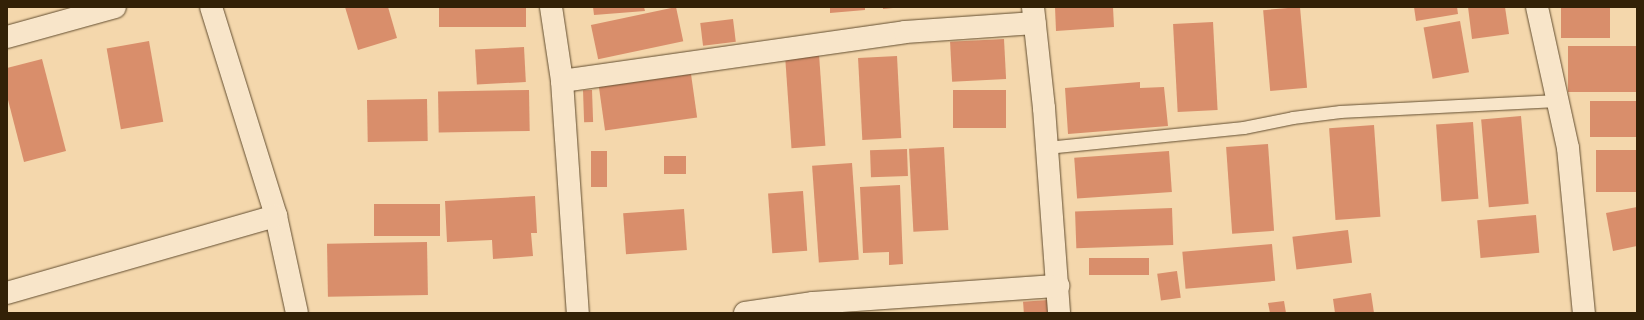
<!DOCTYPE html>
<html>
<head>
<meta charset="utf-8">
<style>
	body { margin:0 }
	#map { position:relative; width:1644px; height:320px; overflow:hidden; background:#f4d7ac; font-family:"Libre Bodoni",serif }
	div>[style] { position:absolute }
	.building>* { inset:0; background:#d98e6b; transform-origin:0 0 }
	.roads { filter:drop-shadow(0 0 1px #634e30) drop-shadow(0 0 1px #634e30) }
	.lane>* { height:12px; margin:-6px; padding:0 6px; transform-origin:6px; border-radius:6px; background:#f8e5c9 }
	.street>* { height:22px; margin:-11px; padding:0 11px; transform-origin:11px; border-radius:11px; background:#f8e5c9 }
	span { translate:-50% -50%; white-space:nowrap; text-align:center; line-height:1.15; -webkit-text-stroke:4px #f8e5c9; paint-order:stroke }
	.frame { position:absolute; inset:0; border:8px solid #332107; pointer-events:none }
</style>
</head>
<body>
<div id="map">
	<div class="building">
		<div style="clip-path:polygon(345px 7px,388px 7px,397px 38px,358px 50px)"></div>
		<div style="left:439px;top:7px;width:87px;height:20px"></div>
		<div style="clip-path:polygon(593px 7px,644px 7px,645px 11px,594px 15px)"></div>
		<div style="left:676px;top:7px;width:35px;height:87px;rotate:78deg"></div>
		<div style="clip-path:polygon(830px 7px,865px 7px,865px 10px,830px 13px)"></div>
		<div style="clip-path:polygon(883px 7px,893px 7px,893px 8px,883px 9px)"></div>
		<div style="clip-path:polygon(1055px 7px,1113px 7px,1114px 27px,1056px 31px)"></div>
		<div style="left:1300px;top:7px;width:81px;height:37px;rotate:85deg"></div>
		<div style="clip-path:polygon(1414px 7px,1457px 7px,1458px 14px,1416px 21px)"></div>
		<div style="clip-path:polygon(1468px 7px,1505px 7px,1509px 34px,1472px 39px)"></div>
		<div style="left:1561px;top:7px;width:49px;height:31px"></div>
		<div style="left:733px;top:19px;width:23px;height:33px;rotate:83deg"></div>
		<div style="left:1460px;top:21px;width:52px;height:37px;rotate:80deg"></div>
		<div style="left:1213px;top:22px;width:88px;height:40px;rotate:87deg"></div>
		<div style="left:1004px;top:39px;width:40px;height:54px;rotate:87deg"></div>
		<div style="left:149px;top:41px;width:82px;height:43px;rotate:80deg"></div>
		<div style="left:1637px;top:46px;width:46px;height:69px;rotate:90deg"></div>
		<div style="left:524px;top:47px;width:35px;height:49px;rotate:87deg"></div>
		<div style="left:819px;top:54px;width:92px;height:34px;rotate:86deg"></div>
		<div style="left:897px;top:56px;width:82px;height:39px;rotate:87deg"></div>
		<div style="clip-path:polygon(42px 59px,66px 151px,24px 162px,7px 96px,7px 68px)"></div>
		<div style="left:691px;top:74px;width:44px;height:93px;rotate:82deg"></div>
		<div style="clip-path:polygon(1140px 82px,1140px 88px,1164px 87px,1168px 126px,1068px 134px,1065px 88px)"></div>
		<div style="left:529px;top:90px;width:41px;height:91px;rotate:89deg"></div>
		<div style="left:592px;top:90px;width:32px;height:9px;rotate:88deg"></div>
		<div style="left:953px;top:90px;width:53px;height:38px"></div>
		<div style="left:427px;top:99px;width:42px;height:60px;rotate:89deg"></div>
		<div style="left:1637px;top:101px;width:36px;height:47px;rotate:90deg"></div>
		<div style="left:1521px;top:116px;width:88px;height:40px;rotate:85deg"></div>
		<div style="left:1473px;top:122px;width:77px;height:37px;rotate:86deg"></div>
		<div style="left:1374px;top:125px;width:92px;height:45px;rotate:86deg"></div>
		<div style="left:1268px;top:144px;width:87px;height:42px;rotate:86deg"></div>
		<div style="left:944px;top:147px;width:83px;height:35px;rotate:87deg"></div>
		<div style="left:907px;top:149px;width:27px;height:37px;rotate:88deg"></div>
		<div style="left:1637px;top:150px;width:42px;height:41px;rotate:90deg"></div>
		<div style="left:591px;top:151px;width:16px;height:36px"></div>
		<div style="left:1169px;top:151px;width:41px;height:95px;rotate:86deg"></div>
		<div style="left:664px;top:156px;width:22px;height:18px"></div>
		<div style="left:852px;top:163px;width:97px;height:40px;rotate:86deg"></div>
		<div style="clip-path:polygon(900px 185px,903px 264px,889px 265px,889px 252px,863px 253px,860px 187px)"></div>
		<div style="left:803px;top:191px;width:60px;height:35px;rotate:86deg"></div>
		<div style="clip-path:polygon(535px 196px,537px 233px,531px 233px,533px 256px,493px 259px,492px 240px,447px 242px,445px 201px)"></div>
		<div style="left:440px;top:204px;width:32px;height:66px;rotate:90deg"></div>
		<div style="clip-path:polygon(1637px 207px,1637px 246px,1613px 251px,1606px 213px)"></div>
		<div style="left:1172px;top:208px;width:37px;height:97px;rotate:88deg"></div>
		<div style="left:684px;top:209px;width:41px;height:61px;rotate:86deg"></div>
		<div style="left:1536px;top:215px;width:38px;height:59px;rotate:85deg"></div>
		<div style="left:1348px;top:230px;width:33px;height:56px;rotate:83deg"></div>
		<div style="left:427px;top:242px;width:53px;height:100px;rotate:89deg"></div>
		<div style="left:1272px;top:244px;width:37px;height:90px;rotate:85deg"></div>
		<div style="left:1149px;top:258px;width:17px;height:60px;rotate:90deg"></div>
		<div style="left:1177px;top:271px;width:27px;height:20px;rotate:82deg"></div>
		<div style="clip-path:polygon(1371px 293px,1374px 313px,1335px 313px,1333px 299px)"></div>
		<div style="left:1048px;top:300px;width:13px;height:25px;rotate:86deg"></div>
		<div style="clip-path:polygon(1284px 301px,1286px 313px,1270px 313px,1268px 303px)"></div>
	</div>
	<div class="roads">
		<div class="lane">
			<div style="left:1047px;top:148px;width:198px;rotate:-5.8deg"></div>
			<div style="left:1244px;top:128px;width:50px;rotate:-11.5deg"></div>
			<div style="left:1293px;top:118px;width:48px;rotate:-7.1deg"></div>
			<div style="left:1341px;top:112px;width:216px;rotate:-2.9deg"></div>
		</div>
		<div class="street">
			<div style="left:211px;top:7px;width:219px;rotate:72.7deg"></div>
			<div style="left:276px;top:216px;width:99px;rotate:77.8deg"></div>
			<div style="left:551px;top:7px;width:75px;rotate:81.5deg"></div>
			<div style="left:562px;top:81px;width:233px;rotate:86.1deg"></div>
			<div style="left:1033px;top:7px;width:102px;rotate:83.8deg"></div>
			<div style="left:1044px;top:108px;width:206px;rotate:85.8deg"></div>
			<div style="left:1537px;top:7px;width:144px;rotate:77.6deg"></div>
			<div style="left:1568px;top:148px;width:166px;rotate:84.5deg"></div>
			<div style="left:7px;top:37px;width:112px;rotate:-15.5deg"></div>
			<div style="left:562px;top:81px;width:346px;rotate:-8.1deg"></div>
			<div style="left:905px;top:32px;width:130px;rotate:-4deg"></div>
			<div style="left:7px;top:293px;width:280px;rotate:-16deg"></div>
			<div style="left:745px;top:313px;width:69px;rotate:-8.4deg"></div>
			<div style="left:813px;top:303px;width:246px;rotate:-4deg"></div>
		</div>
	</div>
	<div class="frame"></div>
</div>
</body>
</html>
